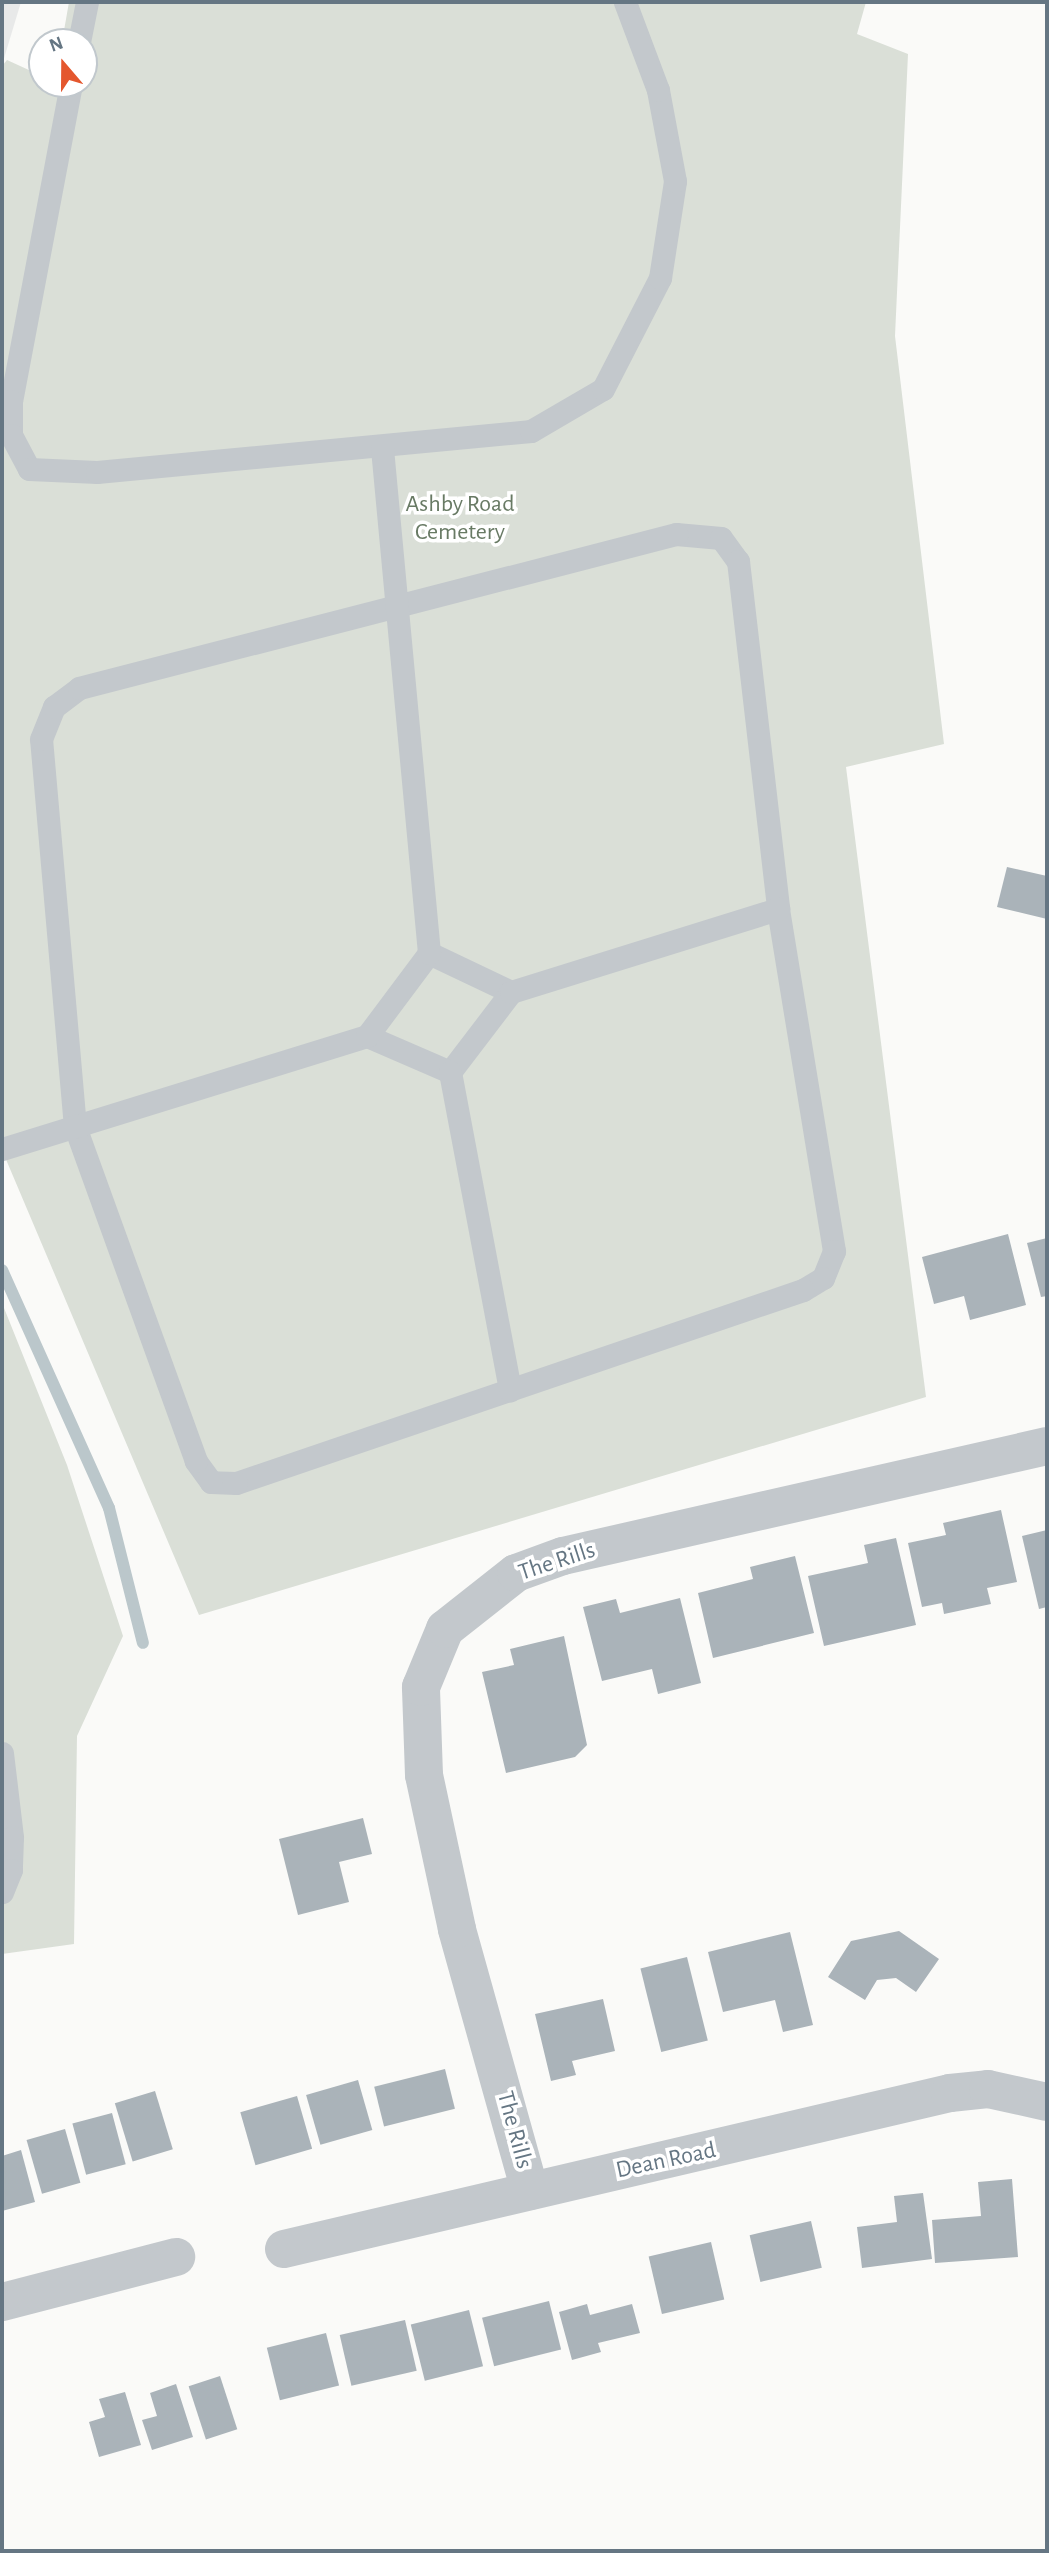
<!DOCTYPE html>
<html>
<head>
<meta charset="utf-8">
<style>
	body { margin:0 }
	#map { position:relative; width:1049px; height:2553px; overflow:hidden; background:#fafaf8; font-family:"Alegreya Sans",sans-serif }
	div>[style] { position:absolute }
	.built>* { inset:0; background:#e8e9e9 }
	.green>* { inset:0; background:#dadfd7 }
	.stream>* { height:12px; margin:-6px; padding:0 6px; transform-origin:6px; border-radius:6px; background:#bbc7cb }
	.building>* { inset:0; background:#aab3b9; transform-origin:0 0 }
	.lane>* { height:23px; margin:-11.5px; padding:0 11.5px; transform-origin:11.5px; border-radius:11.5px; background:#c3c8cc }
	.street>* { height:38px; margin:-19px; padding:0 19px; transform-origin:19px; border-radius:19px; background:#c3c8cc }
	span { translate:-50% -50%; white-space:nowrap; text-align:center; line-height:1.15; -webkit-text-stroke:7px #fff; paint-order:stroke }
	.park-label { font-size:24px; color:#687a64 }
	.street-label { font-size:24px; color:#657683 }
	.frame { position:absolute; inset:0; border:4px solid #657683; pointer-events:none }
	.north { position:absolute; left:28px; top:28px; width:70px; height:70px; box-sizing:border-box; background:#fff; border:2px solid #c1c8cd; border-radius:50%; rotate:340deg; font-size:19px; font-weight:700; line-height:28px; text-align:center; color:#657683 }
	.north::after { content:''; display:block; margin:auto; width:24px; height:32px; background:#e4572e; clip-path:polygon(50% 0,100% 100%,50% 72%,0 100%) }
</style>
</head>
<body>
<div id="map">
	<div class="built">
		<div style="clip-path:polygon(2px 2px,21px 2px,2px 65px)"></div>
	</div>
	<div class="green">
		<div style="clip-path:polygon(69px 2px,866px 2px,857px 34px,908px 54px,895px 336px,944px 744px,846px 767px,926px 1397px,199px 1615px,2px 1150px,2px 66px,7px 60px,42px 76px,42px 84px,84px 84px,84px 42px,62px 42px)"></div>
		<div style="clip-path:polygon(2px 1303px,67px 1465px,123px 1636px,77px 1736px,74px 1944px,2px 1954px)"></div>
	</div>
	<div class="stream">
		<div style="left:2px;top:1270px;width:261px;rotate:65.8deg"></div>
		<div style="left:109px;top:1508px;width:139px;rotate:75.9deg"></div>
	</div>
	<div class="building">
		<div style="clip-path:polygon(1007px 867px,1047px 876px,1047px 919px,997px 907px)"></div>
		<div style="clip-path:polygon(1008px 1234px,1026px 1305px,970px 1320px,964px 1296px,934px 1304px,922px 1257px)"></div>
		<div style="clip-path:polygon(1047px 1238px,1047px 1296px,1041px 1297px,1027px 1243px)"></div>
		<div style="clip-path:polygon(1001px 1510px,1017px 1582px,987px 1588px,991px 1604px,944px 1614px,942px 1603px,922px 1607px,908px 1543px,946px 1535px,943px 1523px)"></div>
		<div style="clip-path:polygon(1047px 1530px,1047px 1607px,1039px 1609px,1022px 1536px)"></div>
		<div style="clip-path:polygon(896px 1538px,916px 1625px,824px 1646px,808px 1576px,868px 1563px,864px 1545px)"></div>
		<div style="clip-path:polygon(795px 1556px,814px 1633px,713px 1658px,698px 1593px,753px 1579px,750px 1567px)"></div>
		<div style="clip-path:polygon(680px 1598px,701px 1683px,658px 1694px,652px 1669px,602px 1681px,583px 1607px,616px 1599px,620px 1613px)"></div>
		<div style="clip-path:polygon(564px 1636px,587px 1745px,575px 1757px,506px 1773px,482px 1672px,514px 1665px,510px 1649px)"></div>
		<div style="clip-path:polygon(363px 1818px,372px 1854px,339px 1862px,349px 1902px,298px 1915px,279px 1839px)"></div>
		<div style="clip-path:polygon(899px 1931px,939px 1959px,916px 1992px,896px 1978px,877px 1980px,865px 2000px,828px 1977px,851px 1941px)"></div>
		<div style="clip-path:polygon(790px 1932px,813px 2025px,783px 2032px,775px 2000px,723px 2012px,708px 1952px)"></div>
		<div style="left:687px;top:1957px;width:86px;height:48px;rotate:76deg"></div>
		<div style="clip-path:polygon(603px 1999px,615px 2051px,572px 2061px,576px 2075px,551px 2081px,535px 2014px)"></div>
		<div style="left:445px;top:2069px;width:41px;height:73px;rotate:76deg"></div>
		<div style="left:358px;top:2080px;width:52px;height:54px;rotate:74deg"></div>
		<div style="left:155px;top:2091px;width:61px;height:42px;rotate:73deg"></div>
		<div style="left:297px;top:2096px;width:55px;height:59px;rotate:74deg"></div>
		<div style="left:112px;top:2113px;width:53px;height:41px;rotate:75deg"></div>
		<div style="left:65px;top:2129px;width:56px;height:40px;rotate:74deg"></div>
		<div style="clip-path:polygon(21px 2150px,35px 2202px,2px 2211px,2px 2156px)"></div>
		<div style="clip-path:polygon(1012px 2179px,1018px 2257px,935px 2263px,932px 2220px,981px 2216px,978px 2182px)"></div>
		<div style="clip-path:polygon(923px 2193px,932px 2259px,862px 2268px,857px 2227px,897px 2222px,894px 2196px)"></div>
		<div style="left:811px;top:2221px;width:48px;height:63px;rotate:77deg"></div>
		<div style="left:711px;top:2242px;width:59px;height:64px;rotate:77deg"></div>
		<div style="left:549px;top:2301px;width:50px;height:69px;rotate:76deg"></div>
		<div style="clip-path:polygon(587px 2304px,590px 2315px,632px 2304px,640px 2333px,598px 2343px,601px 2352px,572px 2360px,559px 2312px)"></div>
		<div style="left:469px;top:2310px;width:58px;height:60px;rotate:76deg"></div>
		<div style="left:405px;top:2320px;width:52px;height:67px;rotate:77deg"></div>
		<div style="left:326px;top:2333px;width:54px;height:61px;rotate:76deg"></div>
		<div style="left:220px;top:2376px;width:56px;height:33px;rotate:72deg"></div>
		<div style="clip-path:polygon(176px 2384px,193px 2437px,152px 2450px,142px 2420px,157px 2416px,150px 2393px)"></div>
		<div style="clip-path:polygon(125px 2392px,141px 2445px,99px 2457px,89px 2422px,105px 2417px,99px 2399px)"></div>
	</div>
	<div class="lane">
		<div style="left:79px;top:42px;width:41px;rotate:-78.7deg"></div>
		<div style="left:71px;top:84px;width:323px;rotate:100.7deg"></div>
		<div style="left:11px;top:401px;width:34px;rotate:90deg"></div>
		<div style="left:11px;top:435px;width:38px;rotate:62deg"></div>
		<div style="left:29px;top:469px;width:68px;rotate:2.5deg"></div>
		<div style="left:97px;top:472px;width:436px;rotate:-5.4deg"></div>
		<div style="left:531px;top:431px;width:83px;rotate:-30.3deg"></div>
		<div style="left:603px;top:389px;width:125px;rotate:-62.8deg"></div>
		<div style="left:660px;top:278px;width:98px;rotate:-81.2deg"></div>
		<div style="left:675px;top:181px;width:93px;rotate:-100.6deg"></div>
		<div style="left:658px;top:90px;width:94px;rotate:-110.6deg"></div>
		<div style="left:676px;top:534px;width:45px;rotate:5.1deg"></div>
		<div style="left:721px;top:538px;width:29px;rotate:54deg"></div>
		<div style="left:738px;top:561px;width:350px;rotate:83.4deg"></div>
		<div style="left:778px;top:909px;width:347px;rotate:80.7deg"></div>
		<div style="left:834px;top:1251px;width:29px;rotate:112deg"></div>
		<div style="left:823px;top:1278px;width:23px;rotate:149deg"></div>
		<div style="left:803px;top:1290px;width:599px;rotate:161.2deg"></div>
		<div style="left:236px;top:1483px;width:25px;rotate:-178deg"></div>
		<div style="left:211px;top:1482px;width:26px;rotate:-126deg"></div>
		<div style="left:196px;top:1461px;width:355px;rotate:-109.9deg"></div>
		<div style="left:75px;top:1127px;width:389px;rotate:-95deg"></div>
		<div style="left:41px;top:739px;width:35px;rotate:-68deg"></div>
		<div style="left:54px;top:707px;width:31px;rotate:-37deg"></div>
		<div style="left:79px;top:688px;width:617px;rotate:-14.46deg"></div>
		<div style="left:429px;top:953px;width:91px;rotate:25.4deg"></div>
		<div style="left:511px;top:992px;width:101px;rotate:127.3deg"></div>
		<div style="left:511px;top:992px;width:280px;rotate:-17.3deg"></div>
		<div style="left:367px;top:1036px;width:90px;rotate:23.4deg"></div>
		<div style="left:450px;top:1072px;width:324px;rotate:79.3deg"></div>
		<div style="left:2px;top:1149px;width:382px;rotate:-17.2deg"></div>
		<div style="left:367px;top:1036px;width:104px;rotate:-53.2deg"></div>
		<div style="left:429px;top:953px;width:507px;rotate:-95.32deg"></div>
		<div style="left:2px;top:1753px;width:85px;rotate:83.2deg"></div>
		<div style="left:12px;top:1837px;width:33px;rotate:92deg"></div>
		<div style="left:11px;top:1870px;width:24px;rotate:112deg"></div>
	</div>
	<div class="street">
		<div style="left:530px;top:2191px;width:272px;rotate:-105.6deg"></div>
		<div style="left:457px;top:1929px;width:157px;rotate:-102.1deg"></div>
		<div style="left:424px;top:1775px;width:88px;rotate:-92deg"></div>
		<div style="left:421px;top:1687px;width:63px;rotate:-67.5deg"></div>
		<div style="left:445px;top:1629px;width:90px;rotate:-38.3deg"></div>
		<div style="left:516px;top:1573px;width:50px;rotate:-19.9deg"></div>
		<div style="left:563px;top:1556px;width:496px;rotate:-12.8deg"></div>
		<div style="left:284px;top:2249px;width:684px;rotate:-13.18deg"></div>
		<div style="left:950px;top:2093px;width:38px;rotate:-6deg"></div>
		<div style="left:988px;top:2089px;width:60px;rotate:12.4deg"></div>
		<div style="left:2px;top:2302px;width:180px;rotate:-14.5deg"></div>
	</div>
	<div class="park-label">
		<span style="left:460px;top:519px">Ashby Road<br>Cemetery</span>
	</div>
	<div class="street-label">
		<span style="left:557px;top:1562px;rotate:-18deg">The Rills</span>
		<span style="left:514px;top:2130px;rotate:75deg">The Rills</span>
		<span style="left:666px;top:2161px;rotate:-12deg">Dean Road</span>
	</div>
	<div class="frame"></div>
	<div class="north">N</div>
</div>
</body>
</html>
